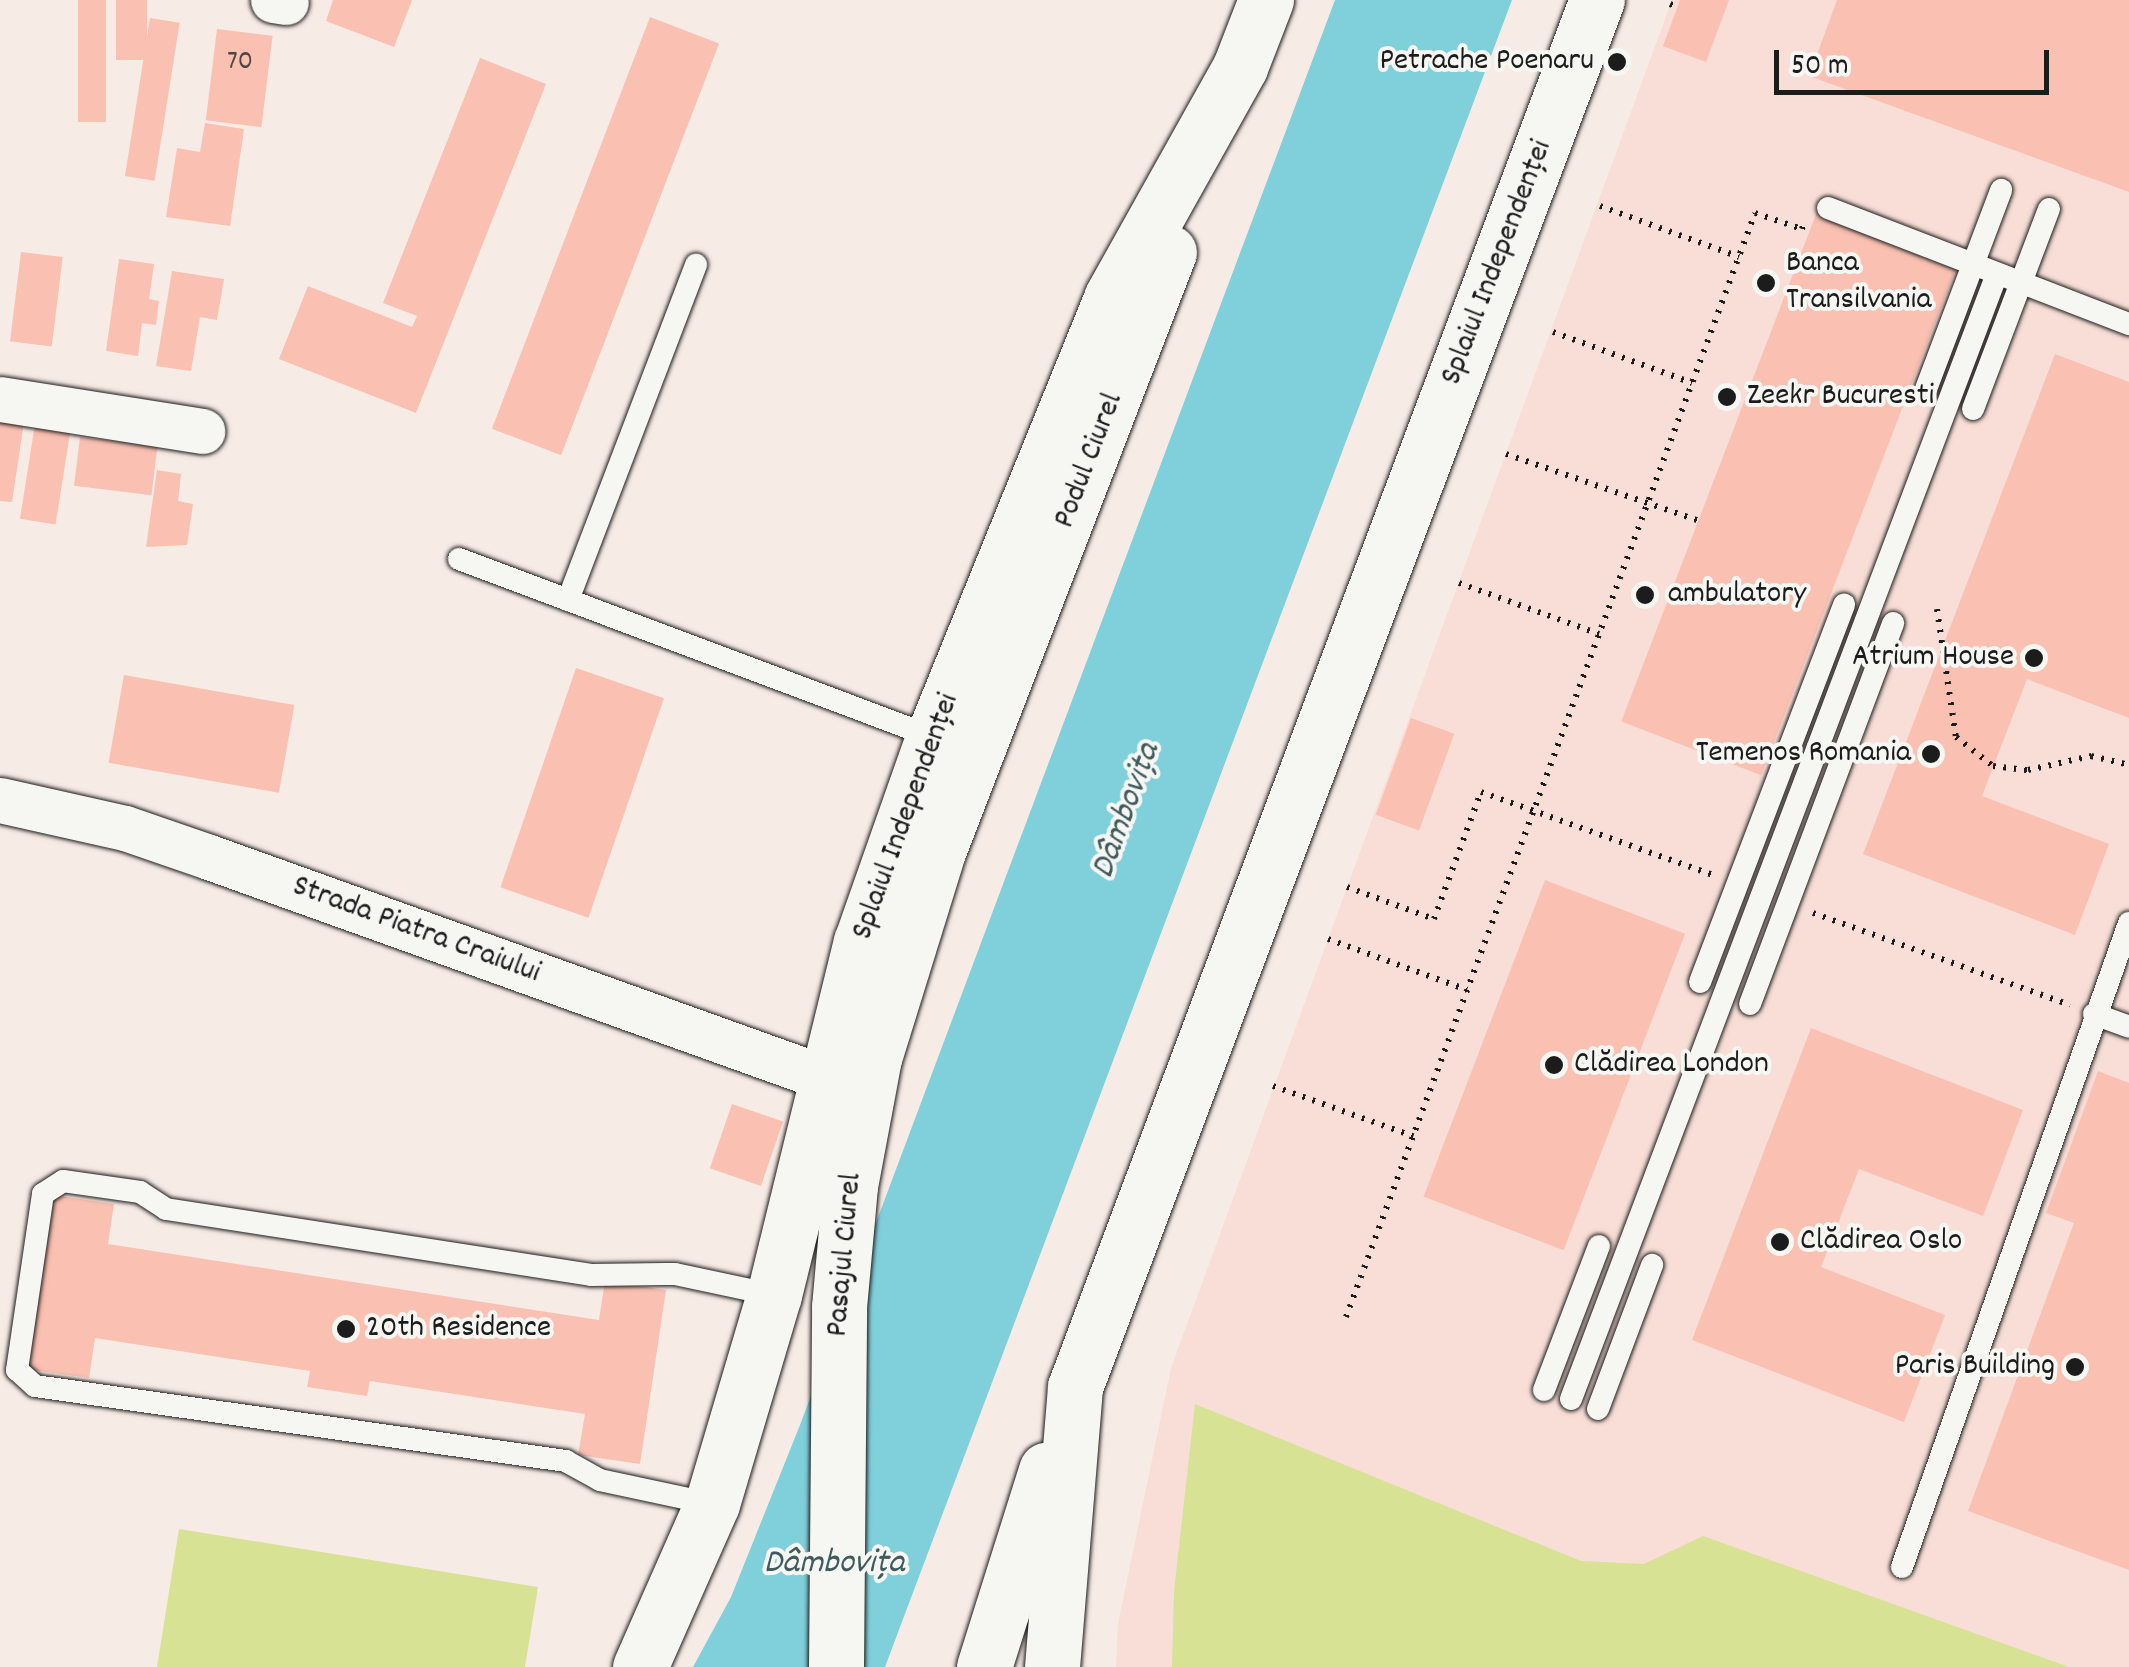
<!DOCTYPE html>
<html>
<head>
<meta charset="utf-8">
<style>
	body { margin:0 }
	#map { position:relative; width:2129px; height:1667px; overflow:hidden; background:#f7ebe5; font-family:Dekko,sans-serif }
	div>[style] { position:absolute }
	.built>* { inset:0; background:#f8ded6 }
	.green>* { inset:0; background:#d7e294 }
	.water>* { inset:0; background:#80d0db }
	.building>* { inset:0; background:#fac0b2; transform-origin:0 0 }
	.path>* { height:6px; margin-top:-3px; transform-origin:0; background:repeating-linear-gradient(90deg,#1c1c1c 0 2.5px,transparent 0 10.5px) }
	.roads { filter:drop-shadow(0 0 2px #1c1c1c) drop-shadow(0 0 2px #1c1c1c) }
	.service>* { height:22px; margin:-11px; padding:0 11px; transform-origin:11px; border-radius:11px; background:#f6f6f2 }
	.minor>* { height:45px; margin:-22.5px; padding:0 22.5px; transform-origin:22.5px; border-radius:22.5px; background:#f6f6f2 }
	.secondary>* { height:55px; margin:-27.5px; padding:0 27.5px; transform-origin:27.5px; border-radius:27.5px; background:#f6f6f2 }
	.dots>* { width:28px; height:28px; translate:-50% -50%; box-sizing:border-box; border:5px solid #f6f6f2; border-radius:50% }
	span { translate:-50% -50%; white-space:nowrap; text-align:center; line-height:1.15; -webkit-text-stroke:8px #f6f6f2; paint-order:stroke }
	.number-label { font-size:28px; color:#544542 }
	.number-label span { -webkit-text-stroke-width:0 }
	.poi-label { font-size:32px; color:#1c1c1c }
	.right { translate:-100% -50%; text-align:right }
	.left { translate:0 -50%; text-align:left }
	.street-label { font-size:32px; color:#1c1c1c }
	.water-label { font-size:35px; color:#3f5b5f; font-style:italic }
	.scale { position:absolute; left:1774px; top:50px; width:275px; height:45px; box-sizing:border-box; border:5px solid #1c1c1c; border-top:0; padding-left:12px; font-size:30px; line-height:35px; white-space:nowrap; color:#1c1c1c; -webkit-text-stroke:8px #f6f6f2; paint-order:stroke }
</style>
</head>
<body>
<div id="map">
	<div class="built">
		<div style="clip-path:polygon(1672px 0,2129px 0,2129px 1667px,1116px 1667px,1118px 1624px,1171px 1368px)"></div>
	</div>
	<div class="green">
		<div style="clip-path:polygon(1195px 1404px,1581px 1561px,1644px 1564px,1703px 1536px,2069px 1667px,1172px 1667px,1174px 1591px)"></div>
		<div style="clip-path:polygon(179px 1529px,538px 1587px,525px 1667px,157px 1667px)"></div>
	</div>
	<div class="water">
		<div style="clip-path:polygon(1335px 0,1512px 0,885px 1667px,693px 1667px,731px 1597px,800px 1425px)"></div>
	</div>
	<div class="building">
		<div style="left:78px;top:0;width:28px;height:122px"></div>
		<div style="left:116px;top:0;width:31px;height:60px"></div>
		<div style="clip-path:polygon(333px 0,412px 0,394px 47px,326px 21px)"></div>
		<div style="clip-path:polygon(1680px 0,1729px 0,1706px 62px,1663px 46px)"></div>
		<div style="clip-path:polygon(1837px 0,2129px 0,2129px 192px,1809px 76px)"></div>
		<div style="left:650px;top:17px;width:74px;height:441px;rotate:21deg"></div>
		<div style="left:150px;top:18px;width:30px;height:160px;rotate:9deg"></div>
		<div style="left:217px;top:29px;width:56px;height:92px;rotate:7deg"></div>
		<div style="clip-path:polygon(480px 58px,546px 84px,416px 413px,279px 359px,308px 286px,412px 327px,417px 316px,383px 303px)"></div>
		<div style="clip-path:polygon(205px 123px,244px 129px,230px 226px,166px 217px,177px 148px,200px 152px)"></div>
		<div style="left:1818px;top:209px;width:150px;height:549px;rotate:21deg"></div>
		<div style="left:21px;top:252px;width:42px;height:90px;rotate:7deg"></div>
		<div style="clip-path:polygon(119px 259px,154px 264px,149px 299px,159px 301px,156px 325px,142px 323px,138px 356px,106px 351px)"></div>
		<div style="clip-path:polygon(172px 271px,224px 279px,217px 320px,200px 317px,191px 371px,156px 366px)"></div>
		<div style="clip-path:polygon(2055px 354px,2129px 382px,2129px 718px,2027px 679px,1982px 796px,2109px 844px,2075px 935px,1863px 854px)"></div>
		<div style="clip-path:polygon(0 411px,25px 415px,12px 502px,0 501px)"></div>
		<div style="left:35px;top:424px;width:36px;height:96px;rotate:9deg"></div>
		<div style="left:80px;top:437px;width:78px;height:49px;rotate:7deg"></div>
		<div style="clip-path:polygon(157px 470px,181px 474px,178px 501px,193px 504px,187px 545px,146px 547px)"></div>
		<div style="left:576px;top:668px;width:93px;height:232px;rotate:19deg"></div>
		<div style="left:124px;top:675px;width:173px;height:89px;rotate:10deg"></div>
		<div style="left:1411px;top:718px;width:46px;height:103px;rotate:20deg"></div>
		<div style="left:1545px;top:880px;width:150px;height:339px;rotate:21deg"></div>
		<div style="clip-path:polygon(1811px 1028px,2023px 1110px,1983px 1216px,1859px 1169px,1821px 1267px,1945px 1315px,1904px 1422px,1692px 1340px)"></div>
		<div style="clip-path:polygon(2098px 1071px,2129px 1083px,2129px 1570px,1968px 1511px,2074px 1223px,2046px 1213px)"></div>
		<div style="left:732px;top:1104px;width:54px;height:68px;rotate:19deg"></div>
		<div style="clip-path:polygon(53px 1195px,114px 1204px,108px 1244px,134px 1248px,599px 1320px,605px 1281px,666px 1290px,640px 1464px,578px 1455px,585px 1414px,370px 1381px,367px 1396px,307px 1387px,310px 1371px,95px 1338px,89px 1378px,26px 1369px)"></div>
	</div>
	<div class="path">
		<div style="left:1670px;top:4px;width:8px;rotate:23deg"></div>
		<div style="left:1600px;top:206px;width:148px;rotate:20.1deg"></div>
		<div style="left:1553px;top:332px;width:148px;rotate:20.1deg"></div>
		<div style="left:1506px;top:454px;width:204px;rotate:19.1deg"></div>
		<div style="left:1459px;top:583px;width:149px;rotate:20deg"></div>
		<div style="left:1937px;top:609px;width:129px;rotate:81.6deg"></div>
		<div style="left:1956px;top:737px;width:47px;rotate:38.1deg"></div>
		<div style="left:1993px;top:766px;width:35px;rotate:7deg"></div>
		<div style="left:2028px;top:770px;width:65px;rotate:-12.5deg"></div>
		<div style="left:2091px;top:756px;width:39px;rotate:13deg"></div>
		<div style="left:1347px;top:887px;width:93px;rotate:20.2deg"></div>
		<div style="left:1434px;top:919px;width:135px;rotate:-69.7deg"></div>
		<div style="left:1481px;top:792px;width:246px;rotate:19.7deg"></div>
		<div style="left:1813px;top:913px;width:273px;rotate:19.7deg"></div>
		<div style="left:1328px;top:939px;width:148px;rotate:20.1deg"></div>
		<div style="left:1273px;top:1086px;width:149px;rotate:19.7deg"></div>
		<div style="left:1346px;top:1317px;width:1177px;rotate:-69.67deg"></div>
		<div style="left:1755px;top:213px;width:50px;rotate:18.8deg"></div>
		<div style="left:1802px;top:229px;width:6px;rotate:-72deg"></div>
	</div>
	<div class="roads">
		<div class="service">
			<div style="left:1828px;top:208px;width:323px;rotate:21.1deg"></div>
			<div style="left:1926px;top:389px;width:213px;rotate:-69.3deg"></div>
			<div style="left:1973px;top:409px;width:214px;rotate:-69.2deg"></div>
			<div style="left:459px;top:559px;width:506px;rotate:20.58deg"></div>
			<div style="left:568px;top:600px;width:359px;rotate:-69.1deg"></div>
			<div style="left:1700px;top:982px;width:404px;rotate:-69.1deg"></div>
			<div style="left:1750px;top:1004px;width:407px;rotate:-69.4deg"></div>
			<div style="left:2094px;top:1014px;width:37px;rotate:20deg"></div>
			<div style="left:1544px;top:1390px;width:154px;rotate:-69.1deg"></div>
			<div style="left:1571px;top:1399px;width:1203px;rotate:-69.26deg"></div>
			<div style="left:1598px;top:1409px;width:154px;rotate:-69.4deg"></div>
			<div style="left:712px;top:1504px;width:115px;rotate:-167.9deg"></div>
			<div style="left:600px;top:1480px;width:39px;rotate:-151deg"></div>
			<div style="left:566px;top:1461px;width:536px;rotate:-171.96deg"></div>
			<div style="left:35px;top:1386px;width:24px;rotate:-138deg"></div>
			<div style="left:17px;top:1370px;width:178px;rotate:-81.6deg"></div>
			<div style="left:43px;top:1194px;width:24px;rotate:-33deg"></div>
			<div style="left:63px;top:1181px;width:78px;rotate:8.1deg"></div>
			<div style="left:140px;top:1192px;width:31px;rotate:33deg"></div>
			<div style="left:166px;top:1209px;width:430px;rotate:8.8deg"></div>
			<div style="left:591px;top:1275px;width:84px;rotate:-0.7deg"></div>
			<div style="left:675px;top:1274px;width:101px;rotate:12deg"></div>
			<div style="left:1902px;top:1567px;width:683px;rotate:-70.58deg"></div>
		</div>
		<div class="minor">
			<div style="left:273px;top:0;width:13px;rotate:9deg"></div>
			<div style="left:0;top:399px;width:205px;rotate:9deg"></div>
			<div style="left:0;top:800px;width:128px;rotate:12.6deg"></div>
			<div style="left:125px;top:828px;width:89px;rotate:19deg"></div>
			<div style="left:209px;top:857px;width:658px;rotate:19.73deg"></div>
		</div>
		<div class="secondary">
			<div style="left:640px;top:1667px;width:178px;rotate:-66.2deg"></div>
			<div style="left:712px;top:1504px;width:218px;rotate:-73.5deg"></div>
			<div style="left:774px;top:1295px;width:364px;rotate:-76.2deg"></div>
			<div style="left:861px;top:942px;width:217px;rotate:-70.6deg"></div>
			<div style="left:933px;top:737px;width:474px;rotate:-67.9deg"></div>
			<div style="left:1111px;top:298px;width:265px;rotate:-60.8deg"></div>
			<div style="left:1240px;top:67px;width:72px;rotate:-68.8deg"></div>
			<div style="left:836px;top:1667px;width:360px;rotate:-89.5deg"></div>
			<div style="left:839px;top:1307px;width:121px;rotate:-84.8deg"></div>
			<div style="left:850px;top:1186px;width:130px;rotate:-79.4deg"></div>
			<div style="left:874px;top:1058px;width:214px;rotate:-72.8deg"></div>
			<div style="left:937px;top:854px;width:645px;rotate:-68.92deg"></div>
			<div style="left:984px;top:1667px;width:207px;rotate:-72.5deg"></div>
			<div style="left:1052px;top:1667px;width:281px;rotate:-85.3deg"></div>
			<div style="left:1075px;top:1387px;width:1482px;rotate:-69.38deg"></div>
		</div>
	</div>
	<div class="dots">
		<div style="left:1617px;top:62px;background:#1c1c1c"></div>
		<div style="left:1766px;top:283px;background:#1c1c1c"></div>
		<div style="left:1727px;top:397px;background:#1c1c1c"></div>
		<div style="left:1645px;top:595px;background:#1c1c1c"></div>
		<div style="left:2034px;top:658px;background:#1c1c1c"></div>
		<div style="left:1931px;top:754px;background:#1c1c1c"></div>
		<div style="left:1554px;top:1065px;background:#1c1c1c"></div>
		<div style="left:1780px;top:1242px;background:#1c1c1c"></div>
		<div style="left:346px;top:1329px;background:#1c1c1c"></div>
		<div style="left:2075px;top:1367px;background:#1c1c1c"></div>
	</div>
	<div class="number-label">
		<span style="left:240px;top:63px">70</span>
	</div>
	<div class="poi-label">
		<span class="right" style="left:1594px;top:62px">Petrache Poenaru</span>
		<span class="left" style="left:1786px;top:283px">Banca<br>Transilvania</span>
		<span class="left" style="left:1747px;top:397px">Zeekr Bucuresti</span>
		<span class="left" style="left:1668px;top:595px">ambulatory</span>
		<span class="right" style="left:2014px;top:658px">Atrium House</span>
		<span class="right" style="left:1911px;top:754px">Temenos Romania</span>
		<span class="left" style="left:1574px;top:1065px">Clădirea London</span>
		<span class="left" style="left:1800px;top:1242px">Clădirea Oslo</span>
		<span class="left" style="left:366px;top:1329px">20th Residence</span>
		<span class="right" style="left:2055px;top:1367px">Paris Building</span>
	</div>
	<div class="street-label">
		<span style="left:1498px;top:263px;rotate:-69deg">Splaiul Independenței</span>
		<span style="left:1090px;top:461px;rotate:-69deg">Podul Ciurel</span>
		<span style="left:907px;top:817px;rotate:-70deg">Splaiul Independenței</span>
		<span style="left:416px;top:931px;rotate:20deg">Strada Piatra Craiului</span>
		<span style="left:846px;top:1255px;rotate:-85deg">Pasajul Ciurel</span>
	</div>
	<div class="water-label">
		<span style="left:1127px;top:811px;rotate:-70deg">Dâmbovița</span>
		<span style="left:834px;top:1564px">Dâmbovița</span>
	</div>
	<div class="scale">50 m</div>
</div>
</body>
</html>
